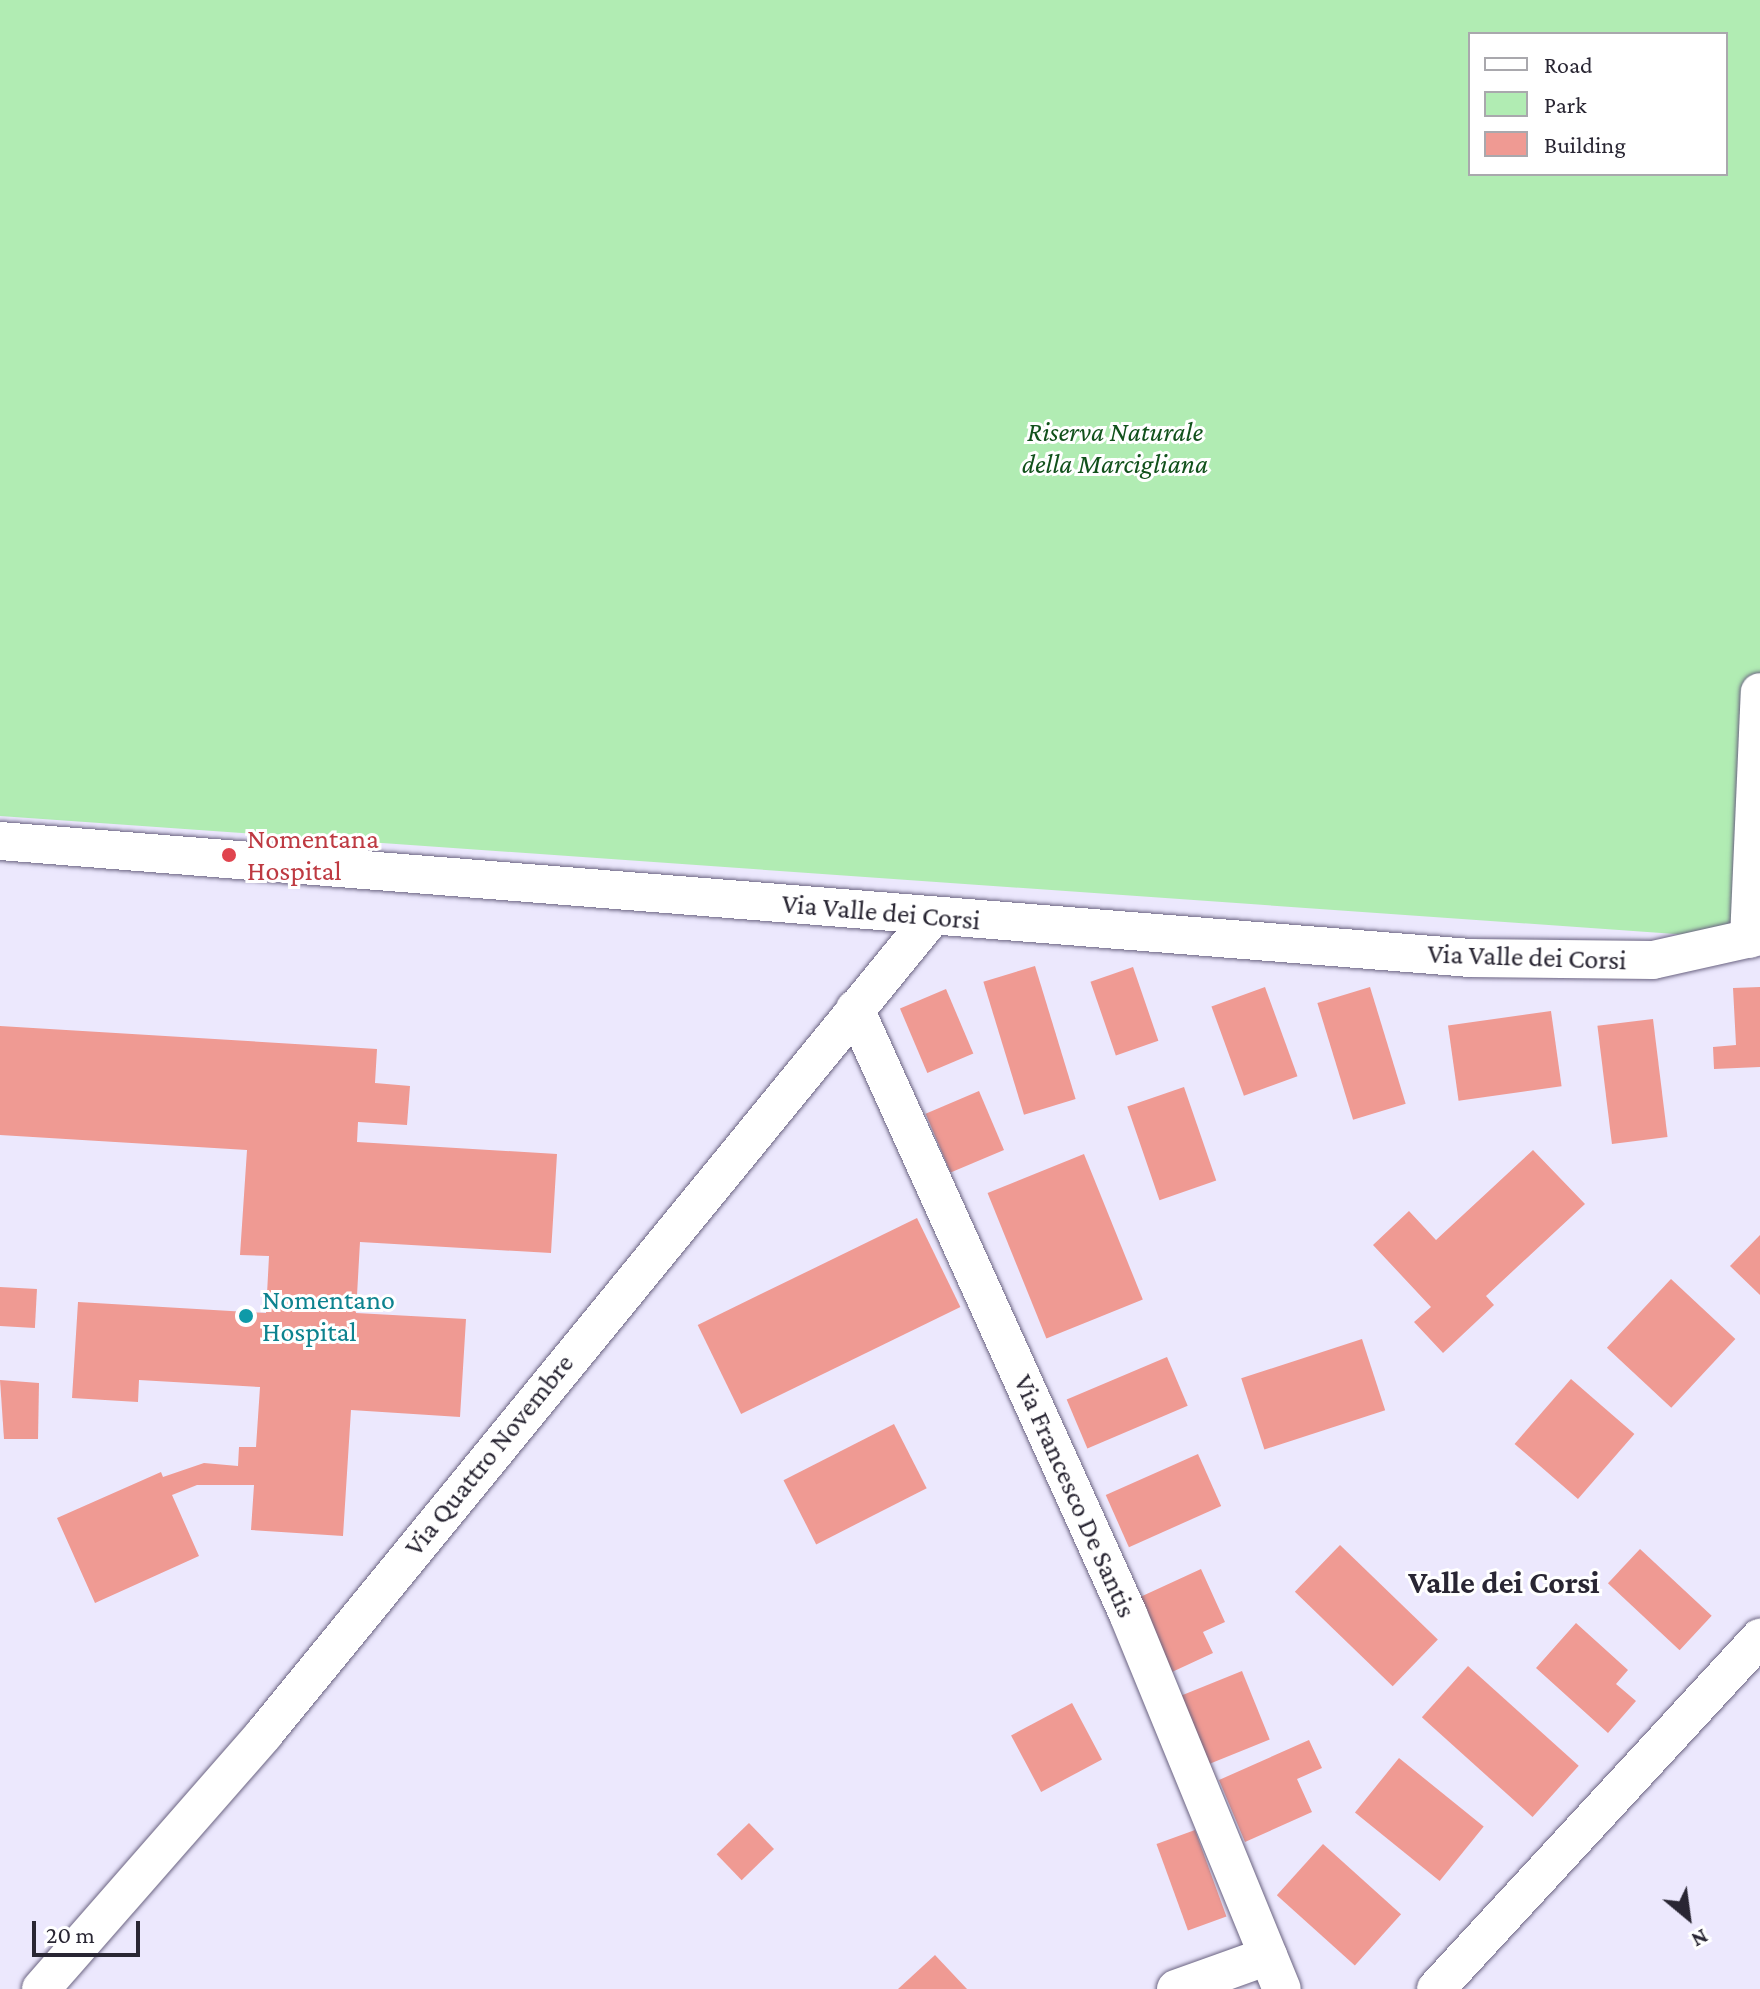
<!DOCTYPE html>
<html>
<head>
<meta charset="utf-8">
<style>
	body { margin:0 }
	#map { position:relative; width:1760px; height:1989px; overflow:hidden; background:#ece8fd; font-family:"Crimson Pro",serif }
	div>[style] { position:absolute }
	.green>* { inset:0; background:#b1ecb3 }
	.building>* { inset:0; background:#ef9a93; transform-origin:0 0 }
	.roads { filter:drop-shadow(0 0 2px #6a6381) drop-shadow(0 0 2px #6a6381) }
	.minor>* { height:38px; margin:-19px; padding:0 19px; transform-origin:19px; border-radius:19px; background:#fff }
	.dots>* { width:22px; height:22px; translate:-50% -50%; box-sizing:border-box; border:4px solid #fff; border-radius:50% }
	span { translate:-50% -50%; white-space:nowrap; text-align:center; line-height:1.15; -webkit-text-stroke:6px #fff; paint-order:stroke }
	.park-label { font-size:28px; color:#11511b; font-style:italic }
	.health-label { font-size:28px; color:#be3a42 }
	.left { translate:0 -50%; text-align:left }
	.street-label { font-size:28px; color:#292633 }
	.culture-label { font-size:28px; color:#0d838f }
	.quarter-label { font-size:32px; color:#292633; font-weight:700 }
	.legend { position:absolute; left:1468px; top:32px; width:260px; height:144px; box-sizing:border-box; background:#fff; border:2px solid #a9a8ad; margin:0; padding:10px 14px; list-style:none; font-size:24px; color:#292633 }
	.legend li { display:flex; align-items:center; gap:16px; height:40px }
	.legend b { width:40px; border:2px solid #a9a8ad }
	.north { position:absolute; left:1648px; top:1877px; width:80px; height:80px; -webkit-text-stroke:6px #fff; paint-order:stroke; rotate:151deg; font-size:22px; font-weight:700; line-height:32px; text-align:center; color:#292633 }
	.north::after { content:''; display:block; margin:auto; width:28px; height:36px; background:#292633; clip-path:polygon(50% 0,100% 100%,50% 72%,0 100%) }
	.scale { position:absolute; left:32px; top:1921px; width:108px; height:36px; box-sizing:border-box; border:4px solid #292633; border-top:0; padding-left:10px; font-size:24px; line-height:28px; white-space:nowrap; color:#292633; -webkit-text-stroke:6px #fff; paint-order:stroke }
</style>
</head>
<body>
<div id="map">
	<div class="green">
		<div style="clip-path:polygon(evenodd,0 0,1760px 0,1760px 940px,0 816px,0 0,1470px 34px,1726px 34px,1726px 174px,1470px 174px,1470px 34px)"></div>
	</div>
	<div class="building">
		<div style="left:1035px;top:966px;width:139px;height:54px;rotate:73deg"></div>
		<div style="left:1133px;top:967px;width:78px;height:45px;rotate:71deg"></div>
		<div style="left:1265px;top:987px;width:95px;height:57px;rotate:70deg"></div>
		<div style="left:1370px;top:987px;width:122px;height:55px;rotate:73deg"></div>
		<div style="clip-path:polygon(1760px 987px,1760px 1067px,1714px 1069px,1713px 1047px,1736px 1045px,1733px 988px)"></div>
		<div style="left:946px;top:989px;width:70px;height:50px;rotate:67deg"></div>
		<div style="left:1551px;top:1011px;width:76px;height:104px;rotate:82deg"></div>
		<div style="left:1653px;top:1019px;width:119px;height:56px;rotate:83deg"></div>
		<div style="clip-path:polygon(0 1026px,377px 1049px,375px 1083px,410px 1086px,407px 1125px,358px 1122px,357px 1142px,557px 1154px,551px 1253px,360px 1242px,356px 1313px,466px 1319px,460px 1417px,351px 1410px,343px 1536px,251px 1530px,254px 1485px,197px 1485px,172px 1495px,199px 1556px,95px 1603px,57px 1518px,161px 1472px,163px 1477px,204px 1463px,238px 1466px,239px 1447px,256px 1447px,260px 1387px,139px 1380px,138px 1402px,72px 1398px,78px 1302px,266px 1313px,269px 1256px,240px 1255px,247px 1150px,0 1135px)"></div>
		<div style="left:1184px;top:1087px;width:99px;height:60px;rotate:71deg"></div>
		<div style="left:979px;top:1091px;width:64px;height:58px;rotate:67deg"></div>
		<div style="clip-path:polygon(1533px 1150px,1585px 1204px,1486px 1296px,1494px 1305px,1443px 1353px,1414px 1322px,1431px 1307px,1373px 1245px,1409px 1211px,1436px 1240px)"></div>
		<div style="left:1084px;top:1154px;width:157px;height:104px;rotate:68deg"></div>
		<div style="left:917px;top:1218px;width:99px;height:244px;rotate:64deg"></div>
		<div style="clip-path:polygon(1760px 1235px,1760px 1295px,1730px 1266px)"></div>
		<div style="left:1671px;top:1279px;width:88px;height:94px;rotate:43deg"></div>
		<div style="left:0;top:1287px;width:37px;height:39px;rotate:3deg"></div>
		<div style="left:1362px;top:1339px;width:75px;height:127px;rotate:72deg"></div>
		<div style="left:1167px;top:1357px;width:53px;height:109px;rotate:67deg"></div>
		<div style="left:1571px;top:1379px;width:84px;height:86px;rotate:41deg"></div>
		<div style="clip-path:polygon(0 1380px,39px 1383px,38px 1439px,4px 1439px)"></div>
		<div style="left:894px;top:1424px;width:72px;height:124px;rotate:63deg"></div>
		<div style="left:1198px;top:1454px;width:57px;height:101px;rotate:66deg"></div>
		<div style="left:1340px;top:1545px;width:136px;height:65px;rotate:44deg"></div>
		<div style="left:1640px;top:1549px;width:98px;height:47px;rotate:43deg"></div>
		<div style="clip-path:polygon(1201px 1569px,1225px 1622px,1203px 1632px,1213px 1653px,1172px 1672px,1138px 1598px)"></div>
		<div style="clip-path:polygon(1576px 1623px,1628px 1670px,1616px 1684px,1636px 1701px,1608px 1733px,1536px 1668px)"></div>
		<div style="left:1468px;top:1666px;width:149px;height:69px;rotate:42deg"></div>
		<div style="left:1242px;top:1671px;width:74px;height:66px;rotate:68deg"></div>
		<div style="left:1072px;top:1703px;width:64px;height:69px;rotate:62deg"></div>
		<div style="clip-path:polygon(1309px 1740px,1322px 1768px,1297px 1779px,1312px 1812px,1245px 1842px,1219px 1780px)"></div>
		<div style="left:1399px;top:1758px;width:109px;height:70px;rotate:39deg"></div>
		<div style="left:749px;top:1823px;width:36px;height:45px;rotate:46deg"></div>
		<div style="left:1195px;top:1830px;width:92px;height:41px;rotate:70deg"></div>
		<div style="left:1323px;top:1844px;width:105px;height:69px;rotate:42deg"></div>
		<div style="clip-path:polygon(935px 1955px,967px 1989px,898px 1989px)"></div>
	</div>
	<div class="roads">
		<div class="minor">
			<div style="left:0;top:841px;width:1475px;rotate:4.55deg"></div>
			<div style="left:1470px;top:958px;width:183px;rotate:0.6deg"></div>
			<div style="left:1653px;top:960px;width:110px;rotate:-12.6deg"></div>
			<div style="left:1749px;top:939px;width:247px;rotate:-87.5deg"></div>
			<div style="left:855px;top:1009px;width:664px;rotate:65.71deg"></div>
			<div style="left:1128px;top:1614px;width:405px;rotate:67.7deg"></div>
			<div style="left:41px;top:1989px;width:339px;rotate:-48.8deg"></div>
			<div style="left:264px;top:1734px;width:1055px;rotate:-50.73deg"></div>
			<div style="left:1176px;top:1989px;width:98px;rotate:-19.7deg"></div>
			<div style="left:1436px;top:1989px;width:478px;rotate:-47.3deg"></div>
		</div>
	</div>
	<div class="dots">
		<div style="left:229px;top:855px;background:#e0444e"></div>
		<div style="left:246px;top:1316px;background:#0f9aa8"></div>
	</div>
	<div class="park-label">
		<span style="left:1115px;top:448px">Riserva Naturale<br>della Marcigliana</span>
	</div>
	<div class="health-label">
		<span class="left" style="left:247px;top:855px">Nomentana<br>Hospital</span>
	</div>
	<div class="street-label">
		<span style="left:881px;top:912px;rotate:5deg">Via Valle dei Corsi</span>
		<span style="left:1527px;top:957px;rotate:2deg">Via Valle dei Corsi</span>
		<span style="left:489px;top:1455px;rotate:-51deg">Via Quattro Novembre</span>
		<span style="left:1075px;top:1496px;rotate:66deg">Via Francesco De Santis</span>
	</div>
	<div class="culture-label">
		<span class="left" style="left:262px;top:1316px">Nomentano<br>Hospital</span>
	</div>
	<div class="quarter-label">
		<span style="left:1504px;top:1582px">Valle dei Corsi</span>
	</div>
	<ul class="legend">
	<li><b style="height:10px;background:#fff"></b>Road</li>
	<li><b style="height:22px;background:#b1ecb3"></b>Park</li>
	<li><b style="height:22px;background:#ef9a93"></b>Building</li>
	</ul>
	<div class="north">N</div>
	<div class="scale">20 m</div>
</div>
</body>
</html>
